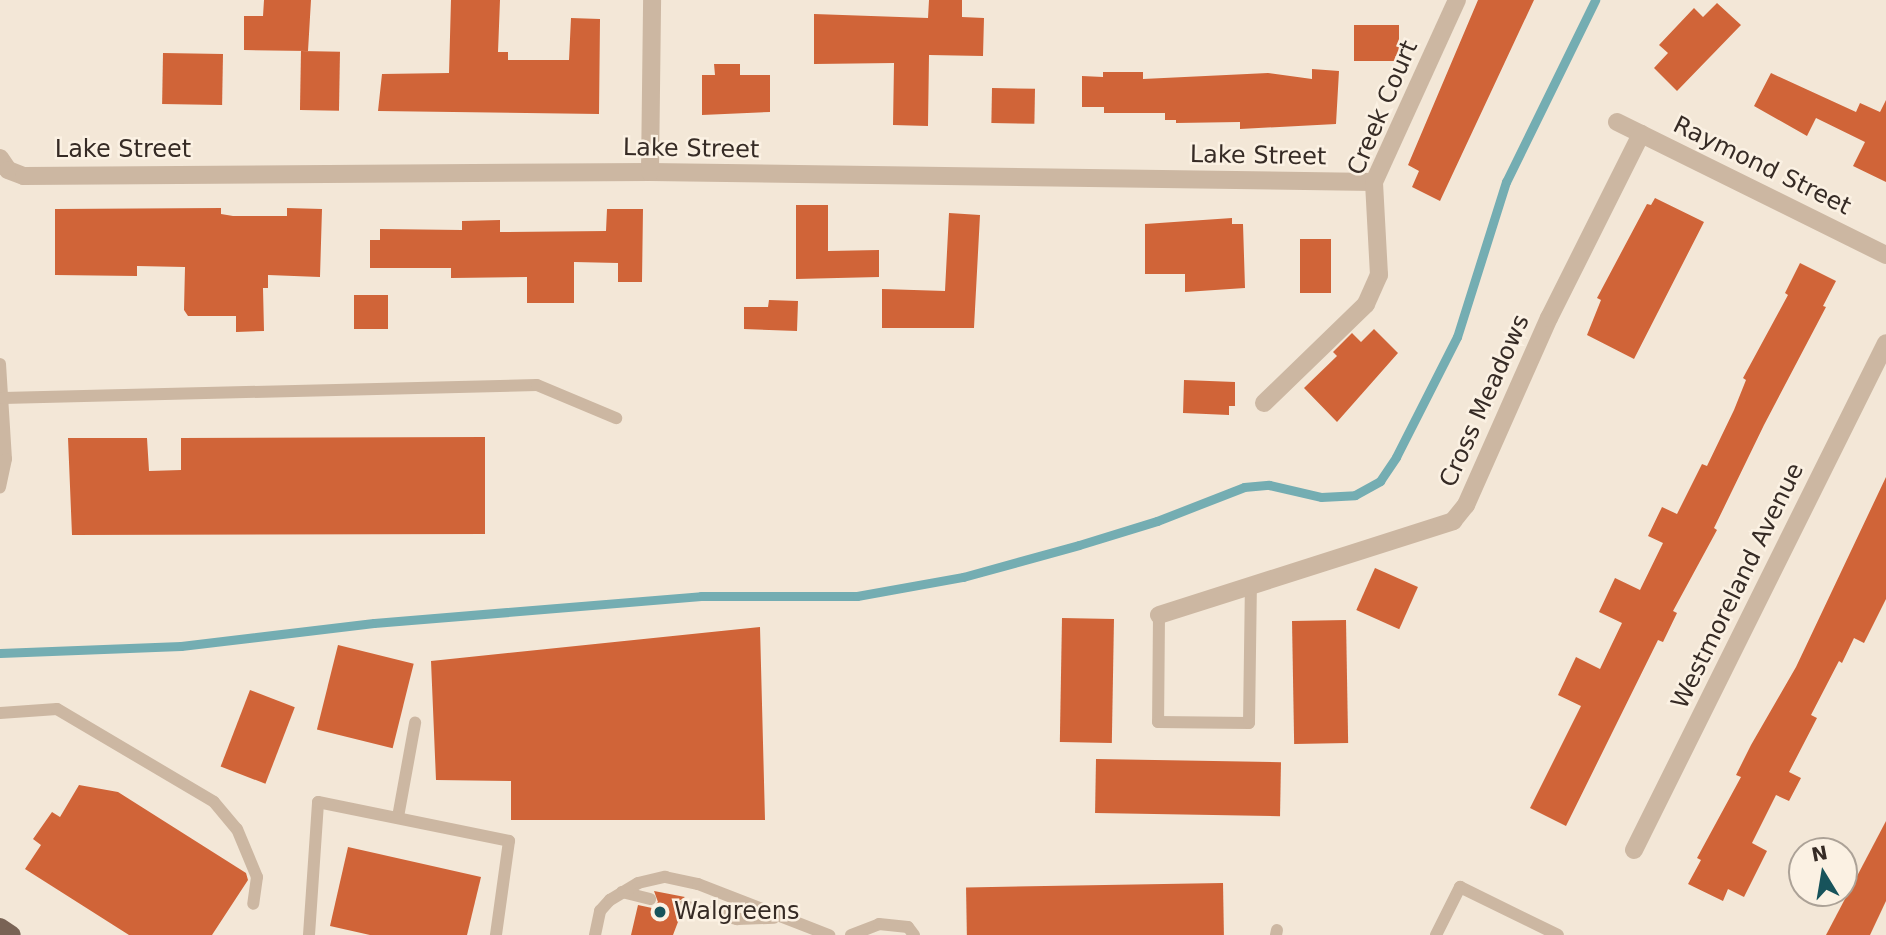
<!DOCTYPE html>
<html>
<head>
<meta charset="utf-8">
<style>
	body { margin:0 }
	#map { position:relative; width:1886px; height:935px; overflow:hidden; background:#f3e7d7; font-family:"DejaVu Sans",sans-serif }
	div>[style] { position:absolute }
	.stream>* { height:9px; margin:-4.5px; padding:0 4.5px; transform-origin:4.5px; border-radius:4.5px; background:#74adb2 }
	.building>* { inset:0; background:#d06438; transform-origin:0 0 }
	.lane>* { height:12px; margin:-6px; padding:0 6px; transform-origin:6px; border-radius:6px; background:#ccb7a2 }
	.street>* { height:18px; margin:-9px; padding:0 9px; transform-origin:9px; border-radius:9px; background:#ccb7a2 }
	.primary>* { height:18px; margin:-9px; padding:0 9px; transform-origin:9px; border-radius:9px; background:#796355 }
	.dots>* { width:19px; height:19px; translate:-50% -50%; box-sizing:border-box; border:4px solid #fbf1e3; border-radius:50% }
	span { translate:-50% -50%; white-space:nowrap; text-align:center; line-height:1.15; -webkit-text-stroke:5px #fbf1e3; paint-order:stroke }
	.street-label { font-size:24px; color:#362b25 }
	.poi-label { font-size:24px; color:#362b25 }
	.left { translate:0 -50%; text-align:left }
	.north { position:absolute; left:1788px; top:837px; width:70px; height:70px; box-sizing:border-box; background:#fbf1e3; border:2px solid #aca297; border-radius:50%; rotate:349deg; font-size:19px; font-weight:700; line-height:28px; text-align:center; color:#362b25 }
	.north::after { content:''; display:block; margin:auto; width:24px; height:32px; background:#17535b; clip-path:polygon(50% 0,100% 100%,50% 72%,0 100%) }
</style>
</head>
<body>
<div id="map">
	<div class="stream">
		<div style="left:0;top:653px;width:181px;rotate:-2.2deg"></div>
		<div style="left:181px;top:646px;width:194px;rotate:-6.8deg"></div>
		<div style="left:374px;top:623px;width:328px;rotate:-4.7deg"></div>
		<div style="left:701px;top:596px;width:156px"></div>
		<div style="left:857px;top:596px;width:108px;rotate:-10.2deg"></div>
		<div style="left:963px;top:577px;width:120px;rotate:-15.4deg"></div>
		<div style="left:1079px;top:545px;width:82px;rotate:-17.1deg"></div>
		<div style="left:1157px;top:521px;width:93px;rotate:-21.3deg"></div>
		<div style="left:1244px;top:487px;width:25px;rotate:-5deg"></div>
		<div style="left:1269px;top:485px;width:53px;rotate:13deg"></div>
		<div style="left:1321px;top:497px;width:34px;rotate:-3deg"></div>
		<div style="left:1355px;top:495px;width:29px;rotate:-29deg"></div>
		<div style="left:1380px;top:481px;width:29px;rotate:-56deg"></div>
		<div style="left:1396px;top:457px;width:135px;rotate:-63.1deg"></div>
		<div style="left:1457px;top:337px;width:163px;rotate:-72.5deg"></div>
		<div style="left:1506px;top:182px;width:203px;rotate:-63.9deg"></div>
	</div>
	<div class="building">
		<div style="clip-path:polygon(264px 0,311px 0,308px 51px,244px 50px,244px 16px,263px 16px)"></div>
		<div style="clip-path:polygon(451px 0,500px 0,498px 52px,508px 52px,508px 60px,569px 60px,571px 18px,600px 19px,599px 114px,378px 111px,382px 74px,449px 73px)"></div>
		<div style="clip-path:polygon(929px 0,962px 0,962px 17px,984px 18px,983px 56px,929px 55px,928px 126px,893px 125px,894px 63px,814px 64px,814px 14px,928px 18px)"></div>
		<div style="clip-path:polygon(1478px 0,1534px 0,1440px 201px,1412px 187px,1419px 171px,1408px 165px)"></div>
		<div style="clip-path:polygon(1717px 3px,1741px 25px,1677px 91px,1654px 68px,1668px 53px,1659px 45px,1694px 8px,1703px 17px)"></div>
		<div style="left:1354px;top:25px;width:45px;height:36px"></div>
		<div style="left:301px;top:51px;width:39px;height:59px;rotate:1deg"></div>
		<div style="left:163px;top:53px;width:60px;height:51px;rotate:1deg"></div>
		<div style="clip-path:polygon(714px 64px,740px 64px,740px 75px,770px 75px,770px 112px,702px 115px,702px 75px,715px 75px)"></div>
		<div style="clip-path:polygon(1312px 69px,1339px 71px,1336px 124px,1240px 129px,1240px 122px,1176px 123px,1176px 120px,1165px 120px,1165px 113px,1104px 113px,1104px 107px,1082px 107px,1082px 76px,1103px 77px,1103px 72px,1143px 72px,1143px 79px,1268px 73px,1312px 79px)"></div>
		<div style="clip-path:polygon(1771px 73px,1856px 112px,1860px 103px,1880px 112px,1886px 100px,1886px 182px,1853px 166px,1865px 142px,1816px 118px,1807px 136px,1754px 106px)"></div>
		<div style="left:992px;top:88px;width:43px;height:35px;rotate:1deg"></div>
		<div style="clip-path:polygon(1655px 198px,1704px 222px,1634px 359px,1587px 335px,1601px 300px,1597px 298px,1647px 204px,1651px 205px)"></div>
		<div style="clip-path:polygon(796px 205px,828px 205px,828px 251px,879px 250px,879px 277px,796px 279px)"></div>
		<div style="clip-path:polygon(221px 208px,221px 214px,233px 216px,287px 216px,287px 208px,322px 209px,320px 277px,268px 275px,268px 288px,263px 288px,264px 331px,236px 332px,236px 316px,188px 316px,184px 310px,185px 267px,137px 266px,137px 276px,55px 275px,55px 209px)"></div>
		<div style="clip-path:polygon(607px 209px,643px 209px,642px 282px,618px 282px,618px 263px,574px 262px,574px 303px,527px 303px,527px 277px,451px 278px,451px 268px,370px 268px,370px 240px,380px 240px,380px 229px,462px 230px,462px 221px,500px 220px,500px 232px,606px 231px)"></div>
		<div style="clip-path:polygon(949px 213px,980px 215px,974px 328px,882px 328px,882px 289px,945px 291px)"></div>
		<div style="clip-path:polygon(1232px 218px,1232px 224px,1243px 224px,1245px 288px,1185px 292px,1185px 274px,1145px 274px,1145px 224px)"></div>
		<div style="left:1300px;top:239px;width:31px;height:54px"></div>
		<div style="clip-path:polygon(1800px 263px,1836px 281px,1823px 306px,1826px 307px,1764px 425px,1714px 528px,1717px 530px,1673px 611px,1677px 613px,1663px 642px,1658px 640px,1566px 826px,1530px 808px,1581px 706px,1558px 695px,1576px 657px,1600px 669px,1622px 623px,1599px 612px,1615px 578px,1640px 590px,1663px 543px,1648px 536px,1662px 507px,1677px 514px,1702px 464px,1707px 466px,1734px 410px,1746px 380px,1743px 378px,1788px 295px,1785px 293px)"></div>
		<div style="left:354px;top:295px;width:34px;height:34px"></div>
		<div style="clip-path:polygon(769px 300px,798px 301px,797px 331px,744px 329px,744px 307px,768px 307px)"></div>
		<div style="clip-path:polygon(1374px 329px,1398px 353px,1337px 422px,1304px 388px,1337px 356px,1333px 352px,1352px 333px,1361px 342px)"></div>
		<div style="clip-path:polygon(1184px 380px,1235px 382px,1235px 406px,1229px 406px,1229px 415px,1183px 413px)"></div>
		<div style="clip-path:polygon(485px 437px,485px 534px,72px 535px,68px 438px,147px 438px,149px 471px,181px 470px,181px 438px)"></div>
		<div style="clip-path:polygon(1886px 477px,1886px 599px,1864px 643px,1854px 638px,1842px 663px,1839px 661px,1811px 715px,1817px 718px,1789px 772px,1801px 778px,1789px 801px,1776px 795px,1752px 843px,1767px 851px,1744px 897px,1728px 889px,1723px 901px,1688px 884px,1701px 860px,1697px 858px,1741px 777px,1736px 775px,1751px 745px,1796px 667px)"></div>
		<div style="left:1375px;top:568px;width:47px;height:46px;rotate:24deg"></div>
		<div style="left:1062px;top:618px;width:52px;height:124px;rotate:1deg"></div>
		<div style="left:1346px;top:620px;width:123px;height:54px;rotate:89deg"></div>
		<div style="clip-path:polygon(760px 627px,765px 820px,511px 820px,511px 781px,436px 780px,431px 661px)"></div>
		<div style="left:338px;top:645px;width:78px;height:87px;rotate:14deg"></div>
		<div style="left:250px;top:690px;width:48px;height:82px;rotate:21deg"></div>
		<div style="left:1096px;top:759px;width:185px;height:54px;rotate:1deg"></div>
		<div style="clip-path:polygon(79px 785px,118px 792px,246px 873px,248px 880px,212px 935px,129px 935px,25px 869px,41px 845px,33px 839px,52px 812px,60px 817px)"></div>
		<div style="clip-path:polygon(1886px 821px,1886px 901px,1870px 935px,1826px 935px)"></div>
		<div style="clip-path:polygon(348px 847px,481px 877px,467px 935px,370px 935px,330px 926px)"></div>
		<div style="left:1223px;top:883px;width:52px;height:257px;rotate:89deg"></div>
		<div style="clip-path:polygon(654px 891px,685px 897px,676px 903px,681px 914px,673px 935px,631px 935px,638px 905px,652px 908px,658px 902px)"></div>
	</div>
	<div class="lane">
		<div style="left:0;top:364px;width:95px;rotate:86.4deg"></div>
		<div style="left:6px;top:459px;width:29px;rotate:102deg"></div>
		<div style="left:3px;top:398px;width:534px;rotate:-1.39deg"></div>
		<div style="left:537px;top:385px;width:86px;rotate:22.7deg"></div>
		<div style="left:1159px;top:615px;width:107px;rotate:90.5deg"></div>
		<div style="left:1158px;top:722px;width:91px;rotate:0.6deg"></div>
		<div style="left:1249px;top:723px;width:136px;rotate:-89.2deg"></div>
		<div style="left:0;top:713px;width:57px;rotate:-4deg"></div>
		<div style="left:57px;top:709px;width:182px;rotate:30.6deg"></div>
		<div style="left:214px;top:802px;width:35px;rotate:50deg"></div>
		<div style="left:237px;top:829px;width:52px;rotate:67.4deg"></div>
		<div style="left:257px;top:877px;width:27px;rotate:98deg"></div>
		<div style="left:398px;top:817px;width:96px;rotate:-79.7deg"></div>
		<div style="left:622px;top:892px;width:29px;rotate:14deg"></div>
		<div style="left:684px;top:906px;width:55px;rotate:13.8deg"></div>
		<div style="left:737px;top:919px;width:37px;rotate:-2deg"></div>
		<div style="left:309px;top:935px;width:133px;rotate:-86.1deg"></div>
		<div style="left:318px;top:802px;width:195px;rotate:11.5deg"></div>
		<div style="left:509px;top:841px;width:95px;rotate:97.9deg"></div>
		<div style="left:595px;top:935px;width:25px;rotate:-78deg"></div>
		<div style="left:600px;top:911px;width:15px;rotate:-48deg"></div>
		<div style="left:610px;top:900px;width:33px;rotate:-31deg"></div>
		<div style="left:638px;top:883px;width:28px;rotate:-13deg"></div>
		<div style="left:665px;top:877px;width:34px;rotate:12deg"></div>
		<div style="left:698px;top:884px;width:141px;rotate:21.3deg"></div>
		<div style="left:851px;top:935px;width:30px;rotate:-21deg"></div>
		<div style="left:879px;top:924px;width:29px;rotate:6deg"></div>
		<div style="left:908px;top:927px;width:10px;rotate:53deg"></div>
		<div style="left:1276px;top:935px;width:5px;rotate:-79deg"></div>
		<div style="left:1436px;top:935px;width:54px;rotate:-63.4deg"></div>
		<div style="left:1460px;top:887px;width:109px;rotate:26.1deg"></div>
	</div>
	<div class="street">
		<div style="left:1617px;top:122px;width:300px;rotate:26.3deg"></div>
		<div style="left:0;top:158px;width:14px;rotate:56deg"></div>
		<div style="left:8px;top:170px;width:17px;rotate:21deg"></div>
		<div style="left:24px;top:176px;width:626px;rotate:-0.37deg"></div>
		<div style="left:650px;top:172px;width:724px;rotate:0.79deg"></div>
		<div style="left:650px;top:172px;width:172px;rotate:-89.3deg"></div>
		<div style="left:1264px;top:403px;width:142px;rotate:-44.1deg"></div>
		<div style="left:1366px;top:304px;width:32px;rotate:-66deg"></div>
		<div style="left:1379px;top:275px;width:93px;rotate:-93.1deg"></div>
		<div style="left:1374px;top:182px;width:200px;rotate:-65.5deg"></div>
		<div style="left:1159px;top:615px;width:309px;rotate:-17.7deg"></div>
		<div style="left:1453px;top:521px;width:21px;rotate:-51deg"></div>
		<div style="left:1466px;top:505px;width:205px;rotate:-66.1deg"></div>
		<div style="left:1549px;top:318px;width:206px;rotate:-63.4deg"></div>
		<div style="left:1634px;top:850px;width:566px;rotate:-63.57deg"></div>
	</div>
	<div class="primary">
		<div style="left:0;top:927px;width:14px;rotate:34deg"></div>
	</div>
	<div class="dots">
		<div style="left:660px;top:912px;background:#17535b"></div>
	</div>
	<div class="street-label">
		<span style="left:1383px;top:108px;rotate:-67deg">Creek Court</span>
		<span style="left:691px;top:149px;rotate:1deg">Lake Street</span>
		<span style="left:123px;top:150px">Lake Street</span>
		<span style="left:1258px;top:156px;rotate:1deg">Lake Street</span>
		<span style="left:1762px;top:166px;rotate:26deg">Raymond Street</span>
		<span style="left:1485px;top:401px;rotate:-66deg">Cross Meadows</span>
		<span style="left:1738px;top:586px;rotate:-64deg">Westmoreland Avenue</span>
	</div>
	<div class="poi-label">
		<span class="left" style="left:674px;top:912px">Walgreens</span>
	</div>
	<div class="north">N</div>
</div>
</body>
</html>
